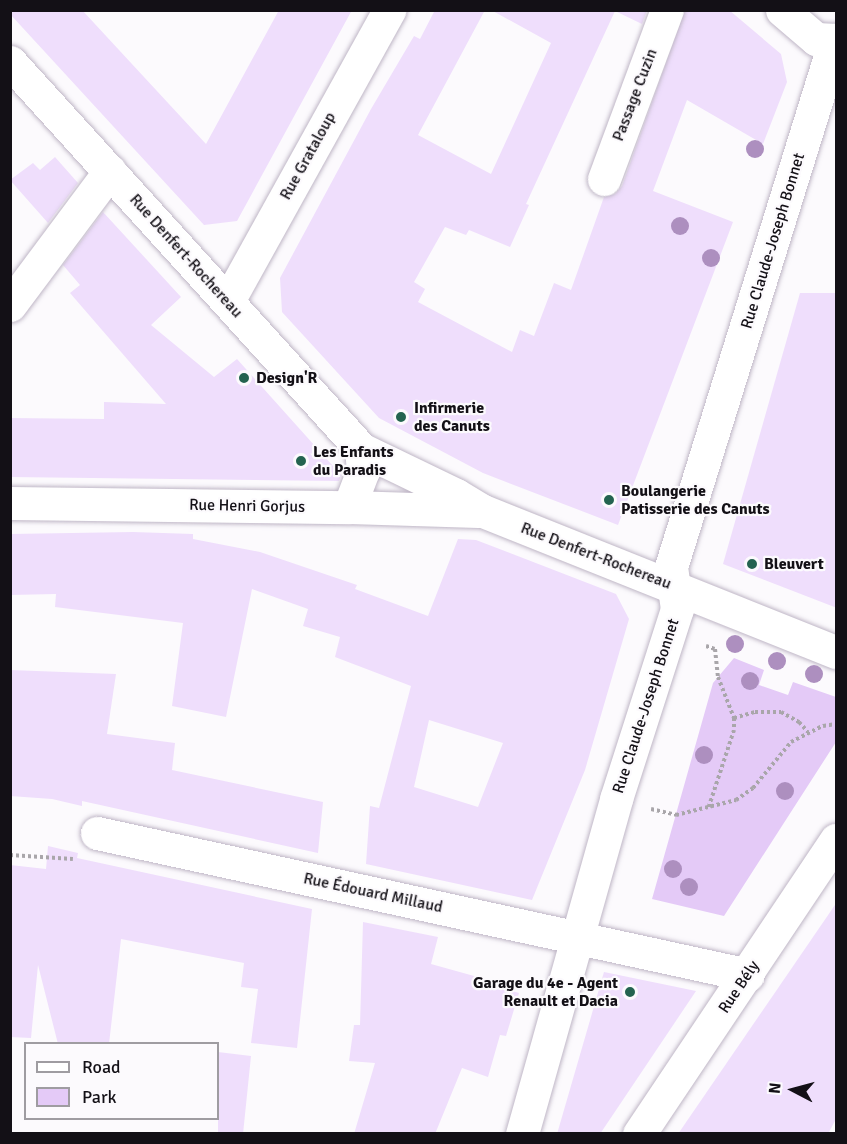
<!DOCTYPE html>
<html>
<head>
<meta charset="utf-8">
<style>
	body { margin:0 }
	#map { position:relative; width:847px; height:1144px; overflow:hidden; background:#fcfafd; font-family:Signika,sans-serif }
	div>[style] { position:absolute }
	.green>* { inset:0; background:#e4caf7 }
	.building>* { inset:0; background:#efdefc }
	.path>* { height:4px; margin-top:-2px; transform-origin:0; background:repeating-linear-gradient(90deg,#a9a6aa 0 3px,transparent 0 6px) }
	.roads { filter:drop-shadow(0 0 2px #bfb6c6) drop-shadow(0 0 2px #bfb6c6) }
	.street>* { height:33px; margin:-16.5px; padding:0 16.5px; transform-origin:16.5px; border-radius:16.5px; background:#fff }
	.secondary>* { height:33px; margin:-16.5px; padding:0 16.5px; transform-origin:16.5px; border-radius:16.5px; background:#fff }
	.trees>* { width:18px; height:18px; margin:-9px; border-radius:50%; background:#ad8fbf }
	.dots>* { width:16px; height:16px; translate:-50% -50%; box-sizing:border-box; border:3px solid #fcfafd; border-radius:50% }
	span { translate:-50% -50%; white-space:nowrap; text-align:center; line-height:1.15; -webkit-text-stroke:4.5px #fcfafd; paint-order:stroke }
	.street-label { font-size:16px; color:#131016 }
	.poi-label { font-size:16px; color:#131016; font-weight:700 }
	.left { translate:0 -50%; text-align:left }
	.right { translate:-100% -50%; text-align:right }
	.frame { position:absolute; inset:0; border:12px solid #131016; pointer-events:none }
	.legend { position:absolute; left:24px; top:1042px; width:195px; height:78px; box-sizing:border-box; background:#fcfafd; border:2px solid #9f9ca1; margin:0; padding:8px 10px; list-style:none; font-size:18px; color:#131016 }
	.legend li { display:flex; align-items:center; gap:12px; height:30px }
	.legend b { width:30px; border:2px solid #9f9ca1 }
	.north { position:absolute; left:763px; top:1060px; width:60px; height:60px; -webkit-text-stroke:4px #fcfafd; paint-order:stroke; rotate:276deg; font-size:16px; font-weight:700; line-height:24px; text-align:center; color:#131016 }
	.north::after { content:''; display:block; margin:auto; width:21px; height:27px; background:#131016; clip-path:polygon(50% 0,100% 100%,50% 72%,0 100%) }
</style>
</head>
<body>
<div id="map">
	<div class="green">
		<div style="clip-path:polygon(734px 658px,764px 670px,759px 685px,788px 695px,793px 682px,836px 697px,836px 742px,724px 916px,652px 899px,713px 683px)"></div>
	</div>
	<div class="building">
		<div style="clip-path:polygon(10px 10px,82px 10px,206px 144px,279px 10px,352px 10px,237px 221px,204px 225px,10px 14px)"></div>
		<div style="clip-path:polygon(435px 10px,485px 10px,418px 135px,491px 174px,551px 43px,491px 10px,647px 10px,642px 24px,615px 11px,526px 204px,529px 205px,510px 247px,469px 230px,466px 235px,445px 227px,414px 282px,425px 289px,418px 302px,512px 352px,520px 330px,534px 336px,554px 283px,571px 290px,604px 197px,615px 194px,622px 186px,685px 10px,729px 10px,781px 54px,787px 82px,763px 144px,687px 100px,653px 191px,733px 222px,618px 525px,483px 473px,379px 418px,282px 312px,280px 278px,371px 109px,414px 36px,420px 39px)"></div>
		<div style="clip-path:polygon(55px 157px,78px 183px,48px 223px,10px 180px,33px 163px,40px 170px)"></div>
		<div style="clip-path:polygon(103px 212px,181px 297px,151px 325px,214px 377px,237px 359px,341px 475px,339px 481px,10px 477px,10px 418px,104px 419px,104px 402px,166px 404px,70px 293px,80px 285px,63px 265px)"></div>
		<div style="clip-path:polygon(800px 293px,837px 293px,837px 608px,723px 564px)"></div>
		<div style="clip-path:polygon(evenodd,133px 532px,193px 534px,193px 539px,260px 552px,357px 585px,355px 589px,428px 616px,458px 539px,476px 540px,616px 594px,629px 619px,585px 770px,532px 900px,366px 864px,370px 806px,379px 808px,411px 686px,335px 657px,340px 637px,303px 626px,308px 609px,252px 589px,226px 717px,172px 706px,183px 623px,55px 607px,56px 594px,10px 595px,10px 534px,133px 532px,429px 720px,503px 743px,478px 807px,414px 787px,429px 720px)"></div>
		<div style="clip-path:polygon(10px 670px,116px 674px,107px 734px,175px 743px,172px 770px,323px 802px,318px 853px,82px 801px,82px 806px,52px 799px,10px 796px)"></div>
		<div style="clip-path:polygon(48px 846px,78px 853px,77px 858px,312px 909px,297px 1048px,251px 1043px,258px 989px,241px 987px,244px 963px,121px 939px,109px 1044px,58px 1044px,38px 965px,31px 1038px,10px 1037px,10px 865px,46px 869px)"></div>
		<div style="clip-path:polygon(837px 902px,837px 1117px,828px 1134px,678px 1134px)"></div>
		<div style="clip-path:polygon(363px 922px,438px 937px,431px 964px,492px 981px,491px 985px,519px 993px,506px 1036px,500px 1035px,488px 1077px,462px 1068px,435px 1134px,354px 1134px,375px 1063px,349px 1061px,354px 1025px,360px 1025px)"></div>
		<div style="clip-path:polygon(604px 972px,696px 991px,600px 1134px,557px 1134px)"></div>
		<div style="clip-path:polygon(218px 1052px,251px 1056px,243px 1134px,218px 1134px)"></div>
	</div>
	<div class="path">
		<div style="left:706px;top:646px;width:9px;rotate:18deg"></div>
		<div style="left:715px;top:649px;width:28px;rotate:84deg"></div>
		<div style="left:718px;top:677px;width:44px;rotate:68.7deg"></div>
		<div style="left:734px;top:718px;width:12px;rotate:90deg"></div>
		<div style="left:734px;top:730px;width:83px;rotate:108.2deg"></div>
		<div style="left:734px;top:718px;width:22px;rotate:-16deg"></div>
		<div style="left:755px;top:712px;width:26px"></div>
		<div style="left:781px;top:712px;width:21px;rotate:29deg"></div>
		<div style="left:799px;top:722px;width:13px;rotate:48deg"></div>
		<div style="left:651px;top:809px;width:26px;rotate:13deg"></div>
		<div style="left:676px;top:815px;width:62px;rotate:-14deg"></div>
		<div style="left:736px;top:800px;width:21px;rotate:-35deg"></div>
		<div style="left:753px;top:788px;width:60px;rotate:-50.4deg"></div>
		<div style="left:791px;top:742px;width:36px;rotate:-27deg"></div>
		<div style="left:823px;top:726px;width:13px;rotate:-9deg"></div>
		<div style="left:10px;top:855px;width:63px;rotate:3.6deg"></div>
	</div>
	<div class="roads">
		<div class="street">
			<div style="left:782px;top:10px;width:45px;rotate:40.5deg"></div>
			<div style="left:816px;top:39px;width:20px;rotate:3deg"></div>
			<div style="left:604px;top:179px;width:180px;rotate:-69.6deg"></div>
			<div style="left:228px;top:301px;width:333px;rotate:-61deg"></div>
			<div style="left:10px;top:305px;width:167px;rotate:-53.3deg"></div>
			<div style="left:349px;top:507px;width:39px;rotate:-69deg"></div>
			<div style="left:363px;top:471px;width:22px;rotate:-95deg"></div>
			<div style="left:97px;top:833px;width:666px;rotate:12.3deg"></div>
			<div style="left:522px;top:1134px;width:348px;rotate:-74.3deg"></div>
			<div style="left:616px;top:799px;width:200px;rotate:-72.2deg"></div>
			<div style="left:677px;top:609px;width:42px;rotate:-98.1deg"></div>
			<div style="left:671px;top:567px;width:552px;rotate:-72.71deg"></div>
			<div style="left:639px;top:1134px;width:354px;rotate:-56.2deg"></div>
		</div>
		<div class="secondary">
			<div style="left:10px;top:62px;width:522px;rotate:47.79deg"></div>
			<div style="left:361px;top:449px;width:106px;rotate:25.8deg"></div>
			<div style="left:456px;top:495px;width:31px;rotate:31deg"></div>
			<div style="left:483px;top:511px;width:380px;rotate:21.8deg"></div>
			<div style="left:10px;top:503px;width:339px;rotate:0.7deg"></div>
			<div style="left:349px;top:507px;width:129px;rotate:1.8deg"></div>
		</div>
	</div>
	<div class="trees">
		<div style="left:755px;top:149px"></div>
		<div style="left:680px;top:226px"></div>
		<div style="left:711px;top:258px"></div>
		<div style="left:735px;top:644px"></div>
		<div style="left:777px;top:661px"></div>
		<div style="left:814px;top:674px"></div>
		<div style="left:750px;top:681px"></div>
		<div style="left:704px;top:755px"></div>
		<div style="left:785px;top:791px"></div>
		<div style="left:673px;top:869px"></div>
		<div style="left:689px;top:887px"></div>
	</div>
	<div class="dots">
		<div style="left:244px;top:378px;background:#246350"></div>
		<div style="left:401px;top:417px;background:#246350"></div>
		<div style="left:301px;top:461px;background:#246350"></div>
		<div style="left:609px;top:500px;background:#246350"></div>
		<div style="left:752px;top:564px;background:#246350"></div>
		<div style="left:630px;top:992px;background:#246350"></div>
	</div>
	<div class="street-label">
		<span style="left:635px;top:95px;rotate:-69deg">Passage Cuzin</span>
		<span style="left:308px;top:156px;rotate:-61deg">Rue Grataloup</span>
		<span style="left:773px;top:241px;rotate:-73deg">Rue Claude-Joseph Bonnet</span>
		<span style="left:186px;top:256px;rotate:48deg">Rue Denfert-Rochereau</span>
		<span style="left:247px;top:506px;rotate:1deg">Rue Henri Gorjus</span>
		<span style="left:596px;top:556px;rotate:21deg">Rue Denfert-Rochereau</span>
		<span style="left:646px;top:706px;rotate:-72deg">Rue Claude-Joseph Bonnet</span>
		<span style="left:373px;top:893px;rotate:12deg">Rue Édouard Millaud</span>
		<span style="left:739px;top:987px;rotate:-56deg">Rue Bély</span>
	</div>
	<div class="poi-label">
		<span class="left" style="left:256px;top:378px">Design'R</span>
		<span class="left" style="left:414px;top:417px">Infirmerie<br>des Canuts</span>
		<span class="left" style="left:313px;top:461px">Les Enfants<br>du Paradis</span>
		<span class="left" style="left:621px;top:500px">Boulangerie<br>Patisserie des Canuts</span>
		<span class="left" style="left:764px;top:564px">Bleuvert</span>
		<span class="right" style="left:618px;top:992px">Garage du 4e - Agent<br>Renault et Dacia</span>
	</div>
	<div class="frame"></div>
	<ul class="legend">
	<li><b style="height:8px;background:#fff"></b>Road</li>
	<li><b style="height:16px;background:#e4caf7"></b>Park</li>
	</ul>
	<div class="north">N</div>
</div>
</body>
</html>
